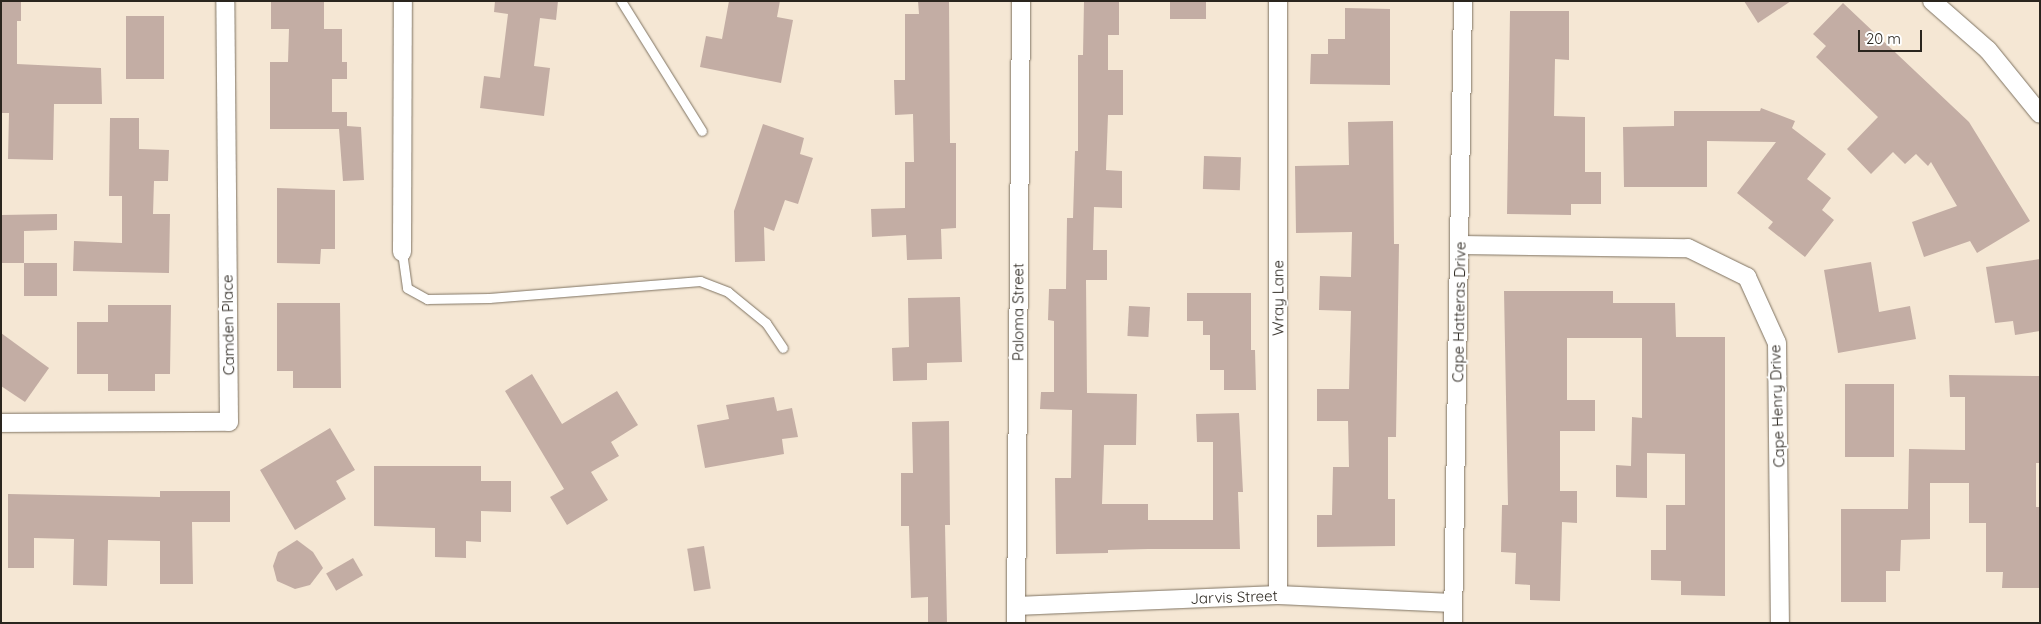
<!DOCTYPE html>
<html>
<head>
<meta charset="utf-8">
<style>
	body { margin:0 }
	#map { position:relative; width:2041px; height:624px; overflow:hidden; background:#f5e7d4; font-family:Quicksand,sans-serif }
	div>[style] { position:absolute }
	.building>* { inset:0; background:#c3ada4; transform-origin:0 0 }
	.roads { filter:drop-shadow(0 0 1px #7f7362) drop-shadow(0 0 1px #7f7362) }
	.service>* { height:9px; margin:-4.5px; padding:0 4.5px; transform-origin:4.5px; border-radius:4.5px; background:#fff }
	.minor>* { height:18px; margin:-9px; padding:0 9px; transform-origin:9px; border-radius:9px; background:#fff }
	span { translate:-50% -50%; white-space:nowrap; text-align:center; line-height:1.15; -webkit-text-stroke:4px #fff; paint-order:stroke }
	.street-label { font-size:15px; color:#2a251e }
	.frame { position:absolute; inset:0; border:2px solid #2a251e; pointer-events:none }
	.scale { position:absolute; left:1858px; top:30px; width:64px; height:22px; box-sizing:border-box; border:2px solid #2a251e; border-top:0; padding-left:6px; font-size:15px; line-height:18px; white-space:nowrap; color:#2a251e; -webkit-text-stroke:4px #fff; paint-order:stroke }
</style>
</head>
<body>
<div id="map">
	<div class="building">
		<div style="clip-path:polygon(1px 1px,21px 1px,21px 21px,17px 21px,17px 64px,101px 68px,102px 104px,54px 104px,53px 160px,8px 159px,9px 113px,1px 113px)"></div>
		<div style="clip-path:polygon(271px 1px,324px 1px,324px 29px,342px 29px,342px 62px,347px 62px,347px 79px,332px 79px,332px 112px,347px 112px,347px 126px,361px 127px,364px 180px,343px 181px,339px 129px,270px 129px,270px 62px,288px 62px,289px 29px,271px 29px)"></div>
		<div style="clip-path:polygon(495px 1px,558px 1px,556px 20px,540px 18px,534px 66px,550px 68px,544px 116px,480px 108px,484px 76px,500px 78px,508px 14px,494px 12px)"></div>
		<div style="clip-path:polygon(729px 1px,780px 1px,777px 17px,793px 20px,781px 83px,700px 67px,706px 36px,722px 39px)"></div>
		<div style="clip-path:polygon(918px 1px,949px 1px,950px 143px,956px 143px,956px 228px,941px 229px,942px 259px,907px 260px,906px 235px,872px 237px,871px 209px,905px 208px,905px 162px,914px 162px,913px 114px,895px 115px,894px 80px,905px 80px,905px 14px,919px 14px)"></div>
		<div style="clip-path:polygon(1084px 1px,1119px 1px,1119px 35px,1108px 35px,1108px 70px,1123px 70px,1123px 115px,1108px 115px,1106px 170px,1122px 171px,1122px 208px,1094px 207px,1093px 250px,1107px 250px,1107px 280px,1086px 280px,1087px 393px,1137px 394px,1136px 445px,1104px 445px,1102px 504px,1148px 504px,1148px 520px,1213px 520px,1213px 442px,1197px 442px,1196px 414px,1239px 413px,1243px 492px,1238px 492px,1240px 549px,1148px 549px,1108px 550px,1108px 553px,1056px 554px,1055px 478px,1071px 478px,1072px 410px,1040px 409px,1041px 392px,1054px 392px,1054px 321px,1048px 320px,1049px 289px,1066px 289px,1067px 218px,1073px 218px,1075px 151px,1078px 151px,1078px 55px,1083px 55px)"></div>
		<div style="left:1170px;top:1px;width:36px;height:18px"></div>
		<div style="clip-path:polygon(1744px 1px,1791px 1px,1758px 23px)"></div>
		<div style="clip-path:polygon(1843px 3px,1969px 122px,2030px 221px,1977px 253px,1970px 241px,1924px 257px,1912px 222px,1957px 206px,1931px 162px,1928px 166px,1916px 154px,1905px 164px,1893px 152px,1871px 174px,1847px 149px,1878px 117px,1816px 57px,1826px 46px,1813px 34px)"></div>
		<div style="clip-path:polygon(1345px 8px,1390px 9px,1390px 85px,1310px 84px,1311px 54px,1328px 54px,1328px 39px,1345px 39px)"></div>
		<div style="clip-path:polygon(1510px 11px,1569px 11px,1569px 60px,1555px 59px,1554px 116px,1585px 117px,1585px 172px,1601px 172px,1601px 204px,1571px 204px,1571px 215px,1507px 214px)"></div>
		<div style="left:126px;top:16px;width:38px;height:63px"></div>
		<div style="clip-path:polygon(1761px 108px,1795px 121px,1792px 128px,1826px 154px,1807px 179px,1831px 198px,1822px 210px,1834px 220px,1805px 257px,1768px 228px,1773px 222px,1737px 193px,1776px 142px,1707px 141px,1707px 187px,1624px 187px,1623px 127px,1674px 126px,1674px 111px,1760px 111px)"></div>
		<div style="clip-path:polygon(110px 118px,139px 118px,139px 149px,169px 150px,168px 181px,154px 181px,153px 214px,170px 214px,169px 273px,73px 271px,74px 241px,122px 243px,122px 196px,109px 196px)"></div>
		<div style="clip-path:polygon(1393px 121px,1394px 244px,1399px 244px,1396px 437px,1388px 437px,1388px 499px,1395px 499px,1395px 546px,1317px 547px,1317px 515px,1332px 515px,1333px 467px,1349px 467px,1348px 421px,1317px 421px,1317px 389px,1349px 389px,1351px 311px,1319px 310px,1320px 276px,1351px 277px,1352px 232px,1296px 233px,1295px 166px,1349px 165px,1348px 122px)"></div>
		<div style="clip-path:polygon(763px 124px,804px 138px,800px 154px,813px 158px,798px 204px,785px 200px,774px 231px,764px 227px,765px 261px,735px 262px,734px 211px)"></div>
		<div style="left:1204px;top:156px;width:37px;height:33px;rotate:2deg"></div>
		<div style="clip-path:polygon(277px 188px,335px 190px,335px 249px,321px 249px,320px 264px,277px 263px)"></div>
		<div style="clip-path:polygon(57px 214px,57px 230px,24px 231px,24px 263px,1px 263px,1px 215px)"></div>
		<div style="clip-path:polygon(2040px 259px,2040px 331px,2015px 335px,2013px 321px,1995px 323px,1986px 267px)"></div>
		<div style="clip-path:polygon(1871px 262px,1879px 312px,1910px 306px,1916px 339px,1838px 353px,1824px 270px)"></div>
		<div style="left:24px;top:263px;width:33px;height:33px"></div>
		<div style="clip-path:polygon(1504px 291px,1613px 291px,1613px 303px,1675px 303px,1676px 337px,1725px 337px,1725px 596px,1681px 595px,1681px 581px,1651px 580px,1651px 550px,1666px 550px,1666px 505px,1685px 505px,1685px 454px,1647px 453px,1647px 498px,1616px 497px,1616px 465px,1631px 466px,1632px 417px,1642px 418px,1642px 338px,1567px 338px,1567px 400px,1595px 400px,1595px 431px,1560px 431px,1560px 491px,1577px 491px,1577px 523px,1562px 522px,1560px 601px,1530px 600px,1530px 585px,1515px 584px,1516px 553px,1501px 552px,1502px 505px,1508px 505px)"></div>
		<div style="clip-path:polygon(1187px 293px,1251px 293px,1251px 350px,1255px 350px,1256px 390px,1224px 390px,1224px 370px,1210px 370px,1210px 335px,1203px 335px,1203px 321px,1187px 321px)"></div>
		<div style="clip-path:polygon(960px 297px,962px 362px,927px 363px,927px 380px,893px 381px,892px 348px,909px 347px,908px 298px)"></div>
		<div style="clip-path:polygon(277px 303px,340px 303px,341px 388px,293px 388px,293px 371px,277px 371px)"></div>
		<div style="clip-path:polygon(108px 305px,171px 305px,170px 374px,155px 374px,155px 391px,108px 391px,108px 374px,77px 374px,77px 322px,108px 322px)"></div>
		<div style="left:1129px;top:306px;width:21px;height:30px;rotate:3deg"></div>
		<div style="clip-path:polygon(1px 333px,49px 368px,25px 402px,1px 386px)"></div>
		<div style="clip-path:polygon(532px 374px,562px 424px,617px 391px,638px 425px,611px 442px,619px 456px,591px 472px,608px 500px,567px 525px,550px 497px,564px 489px,505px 391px)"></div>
		<div style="clip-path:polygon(1949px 375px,2040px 376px,2040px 463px,2036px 463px,2036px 507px,2040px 507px,2040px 588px,2002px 588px,2003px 572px,1986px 572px,1986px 523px,1969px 523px,1969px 483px,1930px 483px,1930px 539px,1901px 540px,1900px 571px,1886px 571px,1886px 602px,1841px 602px,1841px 509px,1908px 509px,1909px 449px,1965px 450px,1965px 397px,1950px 397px)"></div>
		<div style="left:1845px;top:384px;width:49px;height:73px"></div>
		<div style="clip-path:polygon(774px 397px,777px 411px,792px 408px,798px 437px,782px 439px,784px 454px,705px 468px,697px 425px,729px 419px,726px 405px)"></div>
		<div style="clip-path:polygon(949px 421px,950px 525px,945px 525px,947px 623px,928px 623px,928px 597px,911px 598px,909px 526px,901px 526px,901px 473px,913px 473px,912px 422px)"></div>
		<div style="clip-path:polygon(330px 428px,355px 470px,336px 481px,346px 499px,295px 530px,260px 470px)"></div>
		<div style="clip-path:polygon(374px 466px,481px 466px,481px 481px,511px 481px,511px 512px,481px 511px,481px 542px,466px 541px,466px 558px,435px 557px,435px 528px,374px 526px)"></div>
		<div style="clip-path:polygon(160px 491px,230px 491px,230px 522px,192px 522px,193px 584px,160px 584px,160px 541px,108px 540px,107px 586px,73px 585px,74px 539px,34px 538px,34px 568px,8px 568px,8px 494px,160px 497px)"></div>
		<div style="clip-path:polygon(297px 540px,313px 552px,323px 568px,310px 585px,295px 589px,277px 581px,273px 566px,278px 552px)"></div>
		<div style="left:704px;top:546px;width:43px;height:17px;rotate:81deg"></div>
		<div style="left:353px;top:558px;width:20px;height:31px;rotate:60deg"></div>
	</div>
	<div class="roads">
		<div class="service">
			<div style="left:621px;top:1px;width:153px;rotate:58.1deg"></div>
			<div style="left:402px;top:252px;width:36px;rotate:82deg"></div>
			<div style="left:407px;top:288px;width:23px;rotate:29deg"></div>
			<div style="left:427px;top:299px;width:62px;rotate:-0.9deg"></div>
			<div style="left:489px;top:298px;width:212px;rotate:-4.6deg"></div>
			<div style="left:700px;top:281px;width:30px;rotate:21deg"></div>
			<div style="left:728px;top:292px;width:49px;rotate:39.2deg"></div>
			<div style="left:766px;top:323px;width:30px;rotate:56deg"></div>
		</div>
		<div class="minor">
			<div style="left:1278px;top:1px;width:594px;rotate:90deg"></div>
			<div style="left:1932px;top:1px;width:74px;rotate:41.2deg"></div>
			<div style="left:1988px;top:50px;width:82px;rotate:50.9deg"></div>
			<div style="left:1461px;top:245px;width:227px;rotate:0.8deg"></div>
			<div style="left:1688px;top:248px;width:66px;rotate:26.2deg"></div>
			<div style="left:1747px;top:277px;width:72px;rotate:65.6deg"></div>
			<div style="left:1777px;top:343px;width:280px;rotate:89.4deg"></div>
			<div style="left:402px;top:252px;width:251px;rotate:-89.8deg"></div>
			<div style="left:1px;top:423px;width:228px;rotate:-0.3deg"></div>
			<div style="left:229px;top:422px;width:421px;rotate:-90.5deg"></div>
			<div style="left:1016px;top:606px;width:262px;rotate:-2.4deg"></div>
			<div style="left:1278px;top:595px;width:175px;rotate:2.6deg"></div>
			<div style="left:1016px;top:623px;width:622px;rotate:-89.54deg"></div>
			<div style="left:1453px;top:623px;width:622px;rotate:-89.08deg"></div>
		</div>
	</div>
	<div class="street-label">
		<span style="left:1278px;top:298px;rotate:-90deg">Wray Lane</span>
		<span style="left:1018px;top:312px;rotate:-90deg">Paloma Street</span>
		<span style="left:1459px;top:312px;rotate:-89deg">Cape Hatteras Drive</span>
		<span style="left:228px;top:325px;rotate:-91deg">Camden Place</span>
		<span style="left:1777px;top:406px;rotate:-92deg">Cape Henry Drive</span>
		<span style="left:1234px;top:597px;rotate:-2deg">Jarvis Street</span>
	</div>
	<div class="frame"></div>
	<div class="scale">20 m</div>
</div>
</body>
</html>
